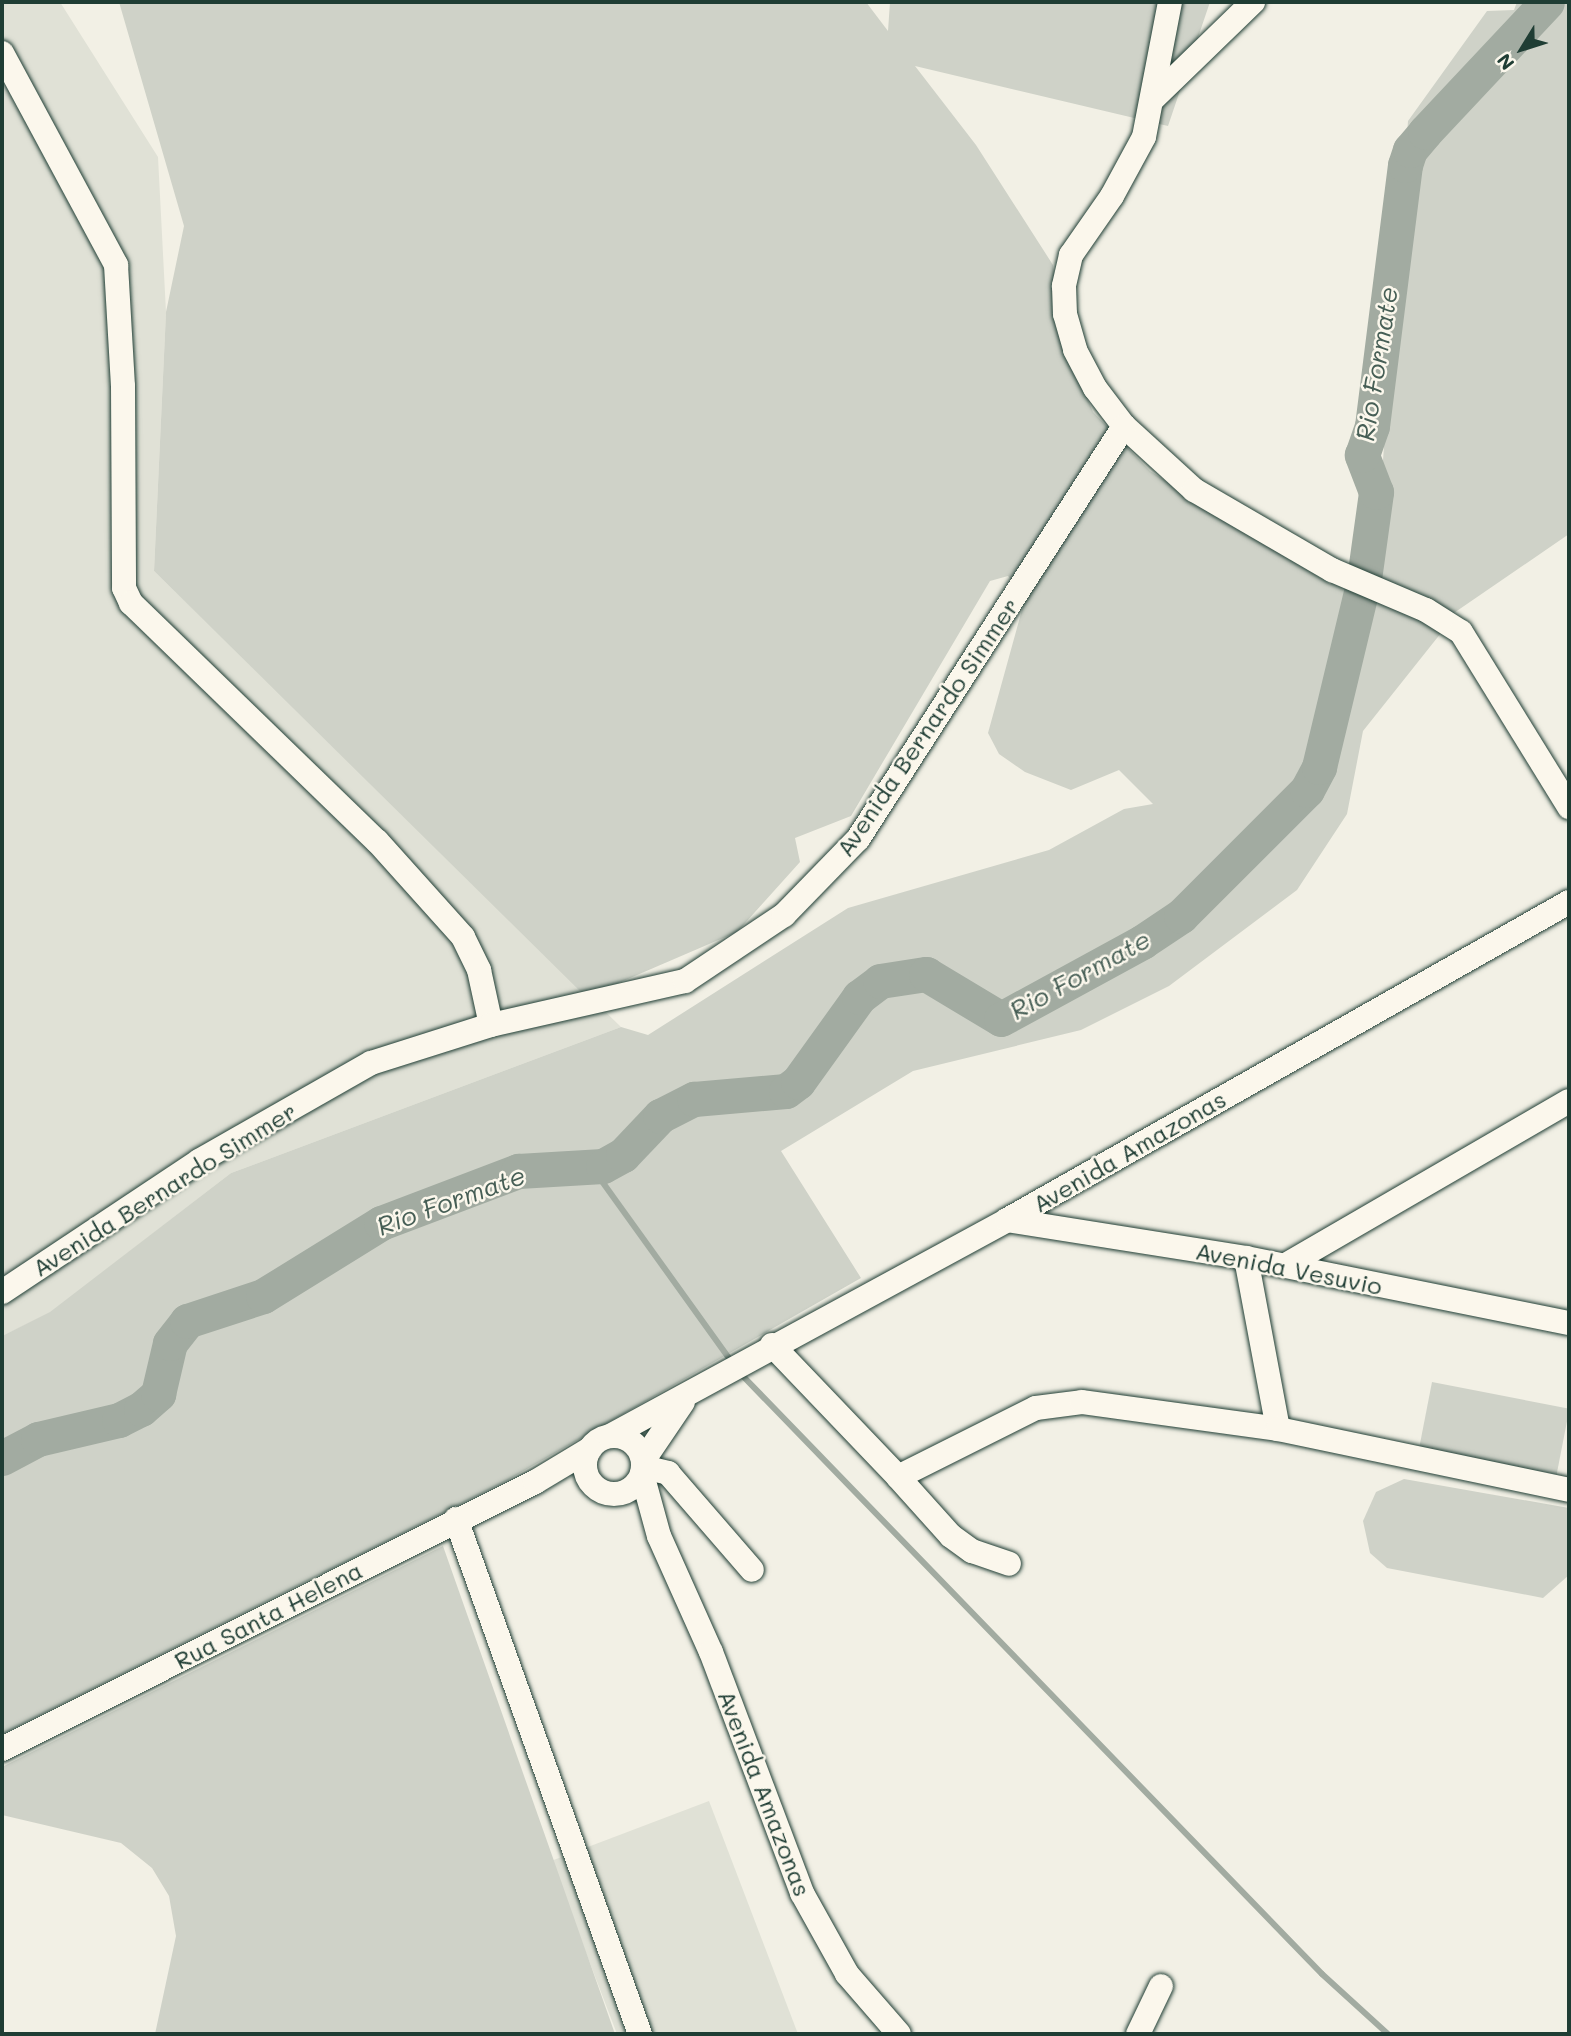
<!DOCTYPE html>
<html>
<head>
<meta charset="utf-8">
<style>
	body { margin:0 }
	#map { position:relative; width:1571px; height:2036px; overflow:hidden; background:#f2f0e5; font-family:Mali,sans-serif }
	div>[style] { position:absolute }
	.built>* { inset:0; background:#e0e1d6 }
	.green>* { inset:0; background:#cfd2c8; transform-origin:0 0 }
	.stream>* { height:6px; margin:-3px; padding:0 3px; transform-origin:3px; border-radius:3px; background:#a2aba1 }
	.river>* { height:35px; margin:-17.5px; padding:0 17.5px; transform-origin:17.5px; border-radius:17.5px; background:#a2aba1 }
	.roads { filter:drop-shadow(0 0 2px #1f3d34) drop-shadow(0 0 2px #1f3d34) }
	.minor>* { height:24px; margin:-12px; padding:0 12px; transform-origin:12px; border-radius:12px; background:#fbf7ec }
	.minor>.ring { margin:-12px; padding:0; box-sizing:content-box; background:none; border:24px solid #fbf7ec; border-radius:50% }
	span { translate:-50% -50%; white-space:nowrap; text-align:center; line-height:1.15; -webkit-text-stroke:5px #fbf7ec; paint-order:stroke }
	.street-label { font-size:24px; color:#1f3d34 }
	.water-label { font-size:26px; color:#465e55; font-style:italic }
	.frame { position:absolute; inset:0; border:4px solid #1f3d34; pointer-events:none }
	.north { position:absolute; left:1487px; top:14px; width:70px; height:70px; -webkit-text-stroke:5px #fbf7ec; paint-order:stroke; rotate:232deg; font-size:19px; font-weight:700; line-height:28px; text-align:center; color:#1f3d34 }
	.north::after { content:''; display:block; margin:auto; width:24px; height:32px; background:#1f3d34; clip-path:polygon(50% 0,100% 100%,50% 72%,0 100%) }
</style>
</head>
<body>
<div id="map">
	<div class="built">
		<div style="clip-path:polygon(2px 2px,60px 2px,158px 157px,166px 312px,154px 571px,621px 1027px,231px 1173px,50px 1313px,2px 1336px)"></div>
		<div style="clip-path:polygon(709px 1801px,798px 2034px,617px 2034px,551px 1861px)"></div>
	</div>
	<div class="green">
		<div style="clip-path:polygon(119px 2px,866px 2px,888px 31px,890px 2px,1210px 2px,1168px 126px,915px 66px,976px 145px,1053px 265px,1063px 341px,1093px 412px,1150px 471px,1330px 584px,1336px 580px,1373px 596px,1408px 121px,1487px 11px,1514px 10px,1517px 2px,1569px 2px,1569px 534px,1432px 628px,1441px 633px,1363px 731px,1347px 814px,1297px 890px,1169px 986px,1081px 1030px,913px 1071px,781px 1151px,861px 1278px,506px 1481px,2px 1734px,2px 1336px,50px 1312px,231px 1173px,621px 1027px,648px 1035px,848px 908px,1049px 850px,1124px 809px,1153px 804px,1119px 770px,1071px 790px,1025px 772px,999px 754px,988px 733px,1023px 606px,1020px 589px,1008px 576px,990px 581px,851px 816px,795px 838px,800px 862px,737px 932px,586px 997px,154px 571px,166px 312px,184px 226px)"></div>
		<div style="left:1432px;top:1382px;width:140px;height:67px;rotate:11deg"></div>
		<div style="clip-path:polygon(1404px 1479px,1569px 1508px,1569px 1575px,1543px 1598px,1387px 1568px,1370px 1553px,1363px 1521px,1376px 1492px)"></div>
		<div style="clip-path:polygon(443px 1546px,615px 2034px,155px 2034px,176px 1936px,169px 1896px,152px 1868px,121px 1843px,2px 1815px,2px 1767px)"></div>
	</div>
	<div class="stream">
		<div style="left:600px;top:1166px;width:14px;rotate:86deg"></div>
		<div style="left:601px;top:1180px;width:224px;rotate:54.3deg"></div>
		<div style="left:738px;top:1371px;width:839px;rotate:45.92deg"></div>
		<div style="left:1322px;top:1974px;width:89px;rotate:42.3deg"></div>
	</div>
	<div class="river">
		<div style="left:2px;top:1458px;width:41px;rotate:-27.8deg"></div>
		<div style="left:38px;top:1439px;width:83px;rotate:-13.2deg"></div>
		<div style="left:119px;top:1420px;width:25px;rotate:-27deg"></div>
		<div style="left:141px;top:1409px;width:23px;rotate:-41deg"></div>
		<div style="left:158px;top:1394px;width:52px;rotate:-76.8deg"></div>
		<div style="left:170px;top:1343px;width:28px;rotate:-52deg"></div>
		<div style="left:187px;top:1321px;width:80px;rotate:-18.2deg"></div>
		<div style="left:263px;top:1296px;width:139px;rotate:-31.7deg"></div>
		<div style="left:381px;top:1223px;width:147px;rotate:-20.8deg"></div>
		<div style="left:518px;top:1171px;width:85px;rotate:-3.4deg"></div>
		<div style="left:603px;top:1166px;width:23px;rotate:-29deg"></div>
		<div style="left:623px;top:1155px;width:54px;rotate:-46.5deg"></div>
		<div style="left:660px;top:1116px;width:38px;rotate:-27deg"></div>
		<div style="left:694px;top:1099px;width:92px;rotate:-5deg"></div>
		<div style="left:786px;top:1091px;width:15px;rotate:-37deg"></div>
		<div style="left:798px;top:1082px;width:105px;rotate:-54.3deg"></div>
		<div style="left:859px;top:997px;width:26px;rotate:-37deg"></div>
		<div style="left:880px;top:981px;width:47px;rotate:-8.7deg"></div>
		<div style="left:926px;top:974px;width:87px;rotate:31deg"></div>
		<div style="left:1001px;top:1019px;width:161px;rotate:-28.6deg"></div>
		<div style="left:1142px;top:942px;width:47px;rotate:-33.7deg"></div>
		<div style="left:1181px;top:916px;width:178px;rotate:-45deg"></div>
		<div style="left:1307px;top:790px;width:26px;rotate:-62deg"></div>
		<div style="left:1319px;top:767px;width:193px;rotate:-76.5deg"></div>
		<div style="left:1364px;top:579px;width:88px;rotate:-82.1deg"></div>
		<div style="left:1376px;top:492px;width:40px;rotate:-111deg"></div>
		<div style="left:1362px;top:455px;width:31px;rotate:-71deg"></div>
		<div style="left:1372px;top:426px;width:263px;rotate:-82.8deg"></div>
		<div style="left:1405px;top:165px;width:16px;rotate:-72deg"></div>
		<div style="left:1410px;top:150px;width:23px;rotate:-50deg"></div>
		<div style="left:1425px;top:132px;width:178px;rotate:-46.8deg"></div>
	</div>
	<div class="roads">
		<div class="minor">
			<div style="left:1170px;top:2px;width:137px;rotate:100.9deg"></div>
			<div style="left:1144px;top:137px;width:67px;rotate:118.5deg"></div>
			<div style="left:1112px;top:196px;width:72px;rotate:124.8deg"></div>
			<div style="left:1071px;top:255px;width:32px;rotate:103deg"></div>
			<div style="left:1064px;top:286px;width:28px;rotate:88deg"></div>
			<div style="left:1065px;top:314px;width:37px;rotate:74deg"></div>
			<div style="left:1075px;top:350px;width:43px;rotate:62.2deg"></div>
			<div style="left:1095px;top:388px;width:48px;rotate:52.7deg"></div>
			<div style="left:1124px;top:426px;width:95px;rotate:42.4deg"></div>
			<div style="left:1194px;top:490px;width:160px;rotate:30.1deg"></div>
			<div style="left:1332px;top:570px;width:102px;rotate:23.1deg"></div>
			<div style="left:1426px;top:610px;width:41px;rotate:32.2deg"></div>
			<div style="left:1461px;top:632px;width:206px;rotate:58.3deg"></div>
			<div style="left:2px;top:53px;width:241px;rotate:61.7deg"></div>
			<div style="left:116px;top:265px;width:121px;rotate:86.7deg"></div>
			<div style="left:123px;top:386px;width:202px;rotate:89.7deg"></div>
			<div style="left:124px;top:588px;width:17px;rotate:65deg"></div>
			<div style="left:131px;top:603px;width:342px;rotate:44.1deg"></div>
			<div style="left:377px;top:841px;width:129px;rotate:48.1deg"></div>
			<div style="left:463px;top:937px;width:37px;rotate:64deg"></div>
			<div style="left:479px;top:970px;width:56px;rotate:77.7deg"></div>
			<div style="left:1154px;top:98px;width:138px;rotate:-44.1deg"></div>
			<div style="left:1007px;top:1220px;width:242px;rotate:9deg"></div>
			<div style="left:1246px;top:1258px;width:329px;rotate:11.4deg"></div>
			<div style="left:1286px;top:1265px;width:327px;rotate:-30.1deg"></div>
			<div style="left:2px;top:1292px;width:237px;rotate:-33.6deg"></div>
			<div style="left:199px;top:1161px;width:198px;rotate:-29.7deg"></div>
			<div style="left:371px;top:1063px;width:126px;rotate:-17.6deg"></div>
			<div style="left:491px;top:1025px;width:199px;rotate:-12.8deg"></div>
			<div style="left:685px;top:981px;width:119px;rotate:-33.7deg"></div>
			<div style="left:784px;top:915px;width:106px;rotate:-45.8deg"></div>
			<div style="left:858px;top:839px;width:491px;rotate:-57.2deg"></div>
			<div style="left:772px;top:1345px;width:182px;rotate:46.3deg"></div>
			<div style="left:898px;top:1477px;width:154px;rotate:-26.6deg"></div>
			<div style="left:1036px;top:1408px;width:46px;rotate:-7.4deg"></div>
			<div style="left:1082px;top:1402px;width:198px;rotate:7.8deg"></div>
			<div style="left:1278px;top:1429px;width:174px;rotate:-100.6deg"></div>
			<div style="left:1278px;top:1429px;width:297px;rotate:11.8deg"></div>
			<div class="ring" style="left:585px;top:1436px;width:34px;height:34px"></div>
			<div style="left:610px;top:1436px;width:452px;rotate:-28.5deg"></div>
			<div style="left:1007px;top:1220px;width:646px;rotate:-29.5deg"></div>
			<div style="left:643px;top:1461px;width:71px;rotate:-55.9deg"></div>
			<div style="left:643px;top:1467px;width:26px;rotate:13deg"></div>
			<div style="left:668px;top:1473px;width:128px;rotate:49.1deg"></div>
			<div style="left:642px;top:1474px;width:64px;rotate:74.7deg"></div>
			<div style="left:659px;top:1536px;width:127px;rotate:65.9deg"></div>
			<div style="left:711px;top:1652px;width:258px;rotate:69.3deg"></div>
			<div style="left:802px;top:1893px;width:93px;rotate:60.9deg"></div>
			<div style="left:847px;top:1974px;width:79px;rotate:49.1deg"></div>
			<div style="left:898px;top:1477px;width:79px;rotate:48.1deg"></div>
			<div style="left:951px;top:1536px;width:26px;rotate:36deg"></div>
			<div style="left:972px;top:1551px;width:39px;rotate:19deg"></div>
			<div style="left:456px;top:1519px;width:547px;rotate:70.34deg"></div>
			<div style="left:2px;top:1749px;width:596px;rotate:-26.61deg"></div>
			<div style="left:535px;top:1482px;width:64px;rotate:-31deg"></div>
			<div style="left:1138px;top:2034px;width:53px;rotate:-64.4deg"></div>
		</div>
	</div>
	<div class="street-label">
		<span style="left:927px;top:727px;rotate:-56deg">Avenida Bernardo Simmer</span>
		<span style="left:1129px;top:1151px;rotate:-30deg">Avenida Amazonas</span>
		<span style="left:164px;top:1189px;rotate:-32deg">Avenida Bernardo Simmer</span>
		<span style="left:1289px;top:1268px;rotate:11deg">Avenida Vesuvio</span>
		<span style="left:268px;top:1615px;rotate:-27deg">Rua Santa Helena</span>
		<span style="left:765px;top:1793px;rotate:69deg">Avenida Amazonas</span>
	</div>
	<div class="water-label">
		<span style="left:1377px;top:364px;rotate:-81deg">Rio Formate</span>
		<span style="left:1080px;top:975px;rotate:-29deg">Rio Formate</span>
		<span style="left:451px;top:1201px;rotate:-20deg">Rio Formate</span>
	</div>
	<div class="frame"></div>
	<div class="north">N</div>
</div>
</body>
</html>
